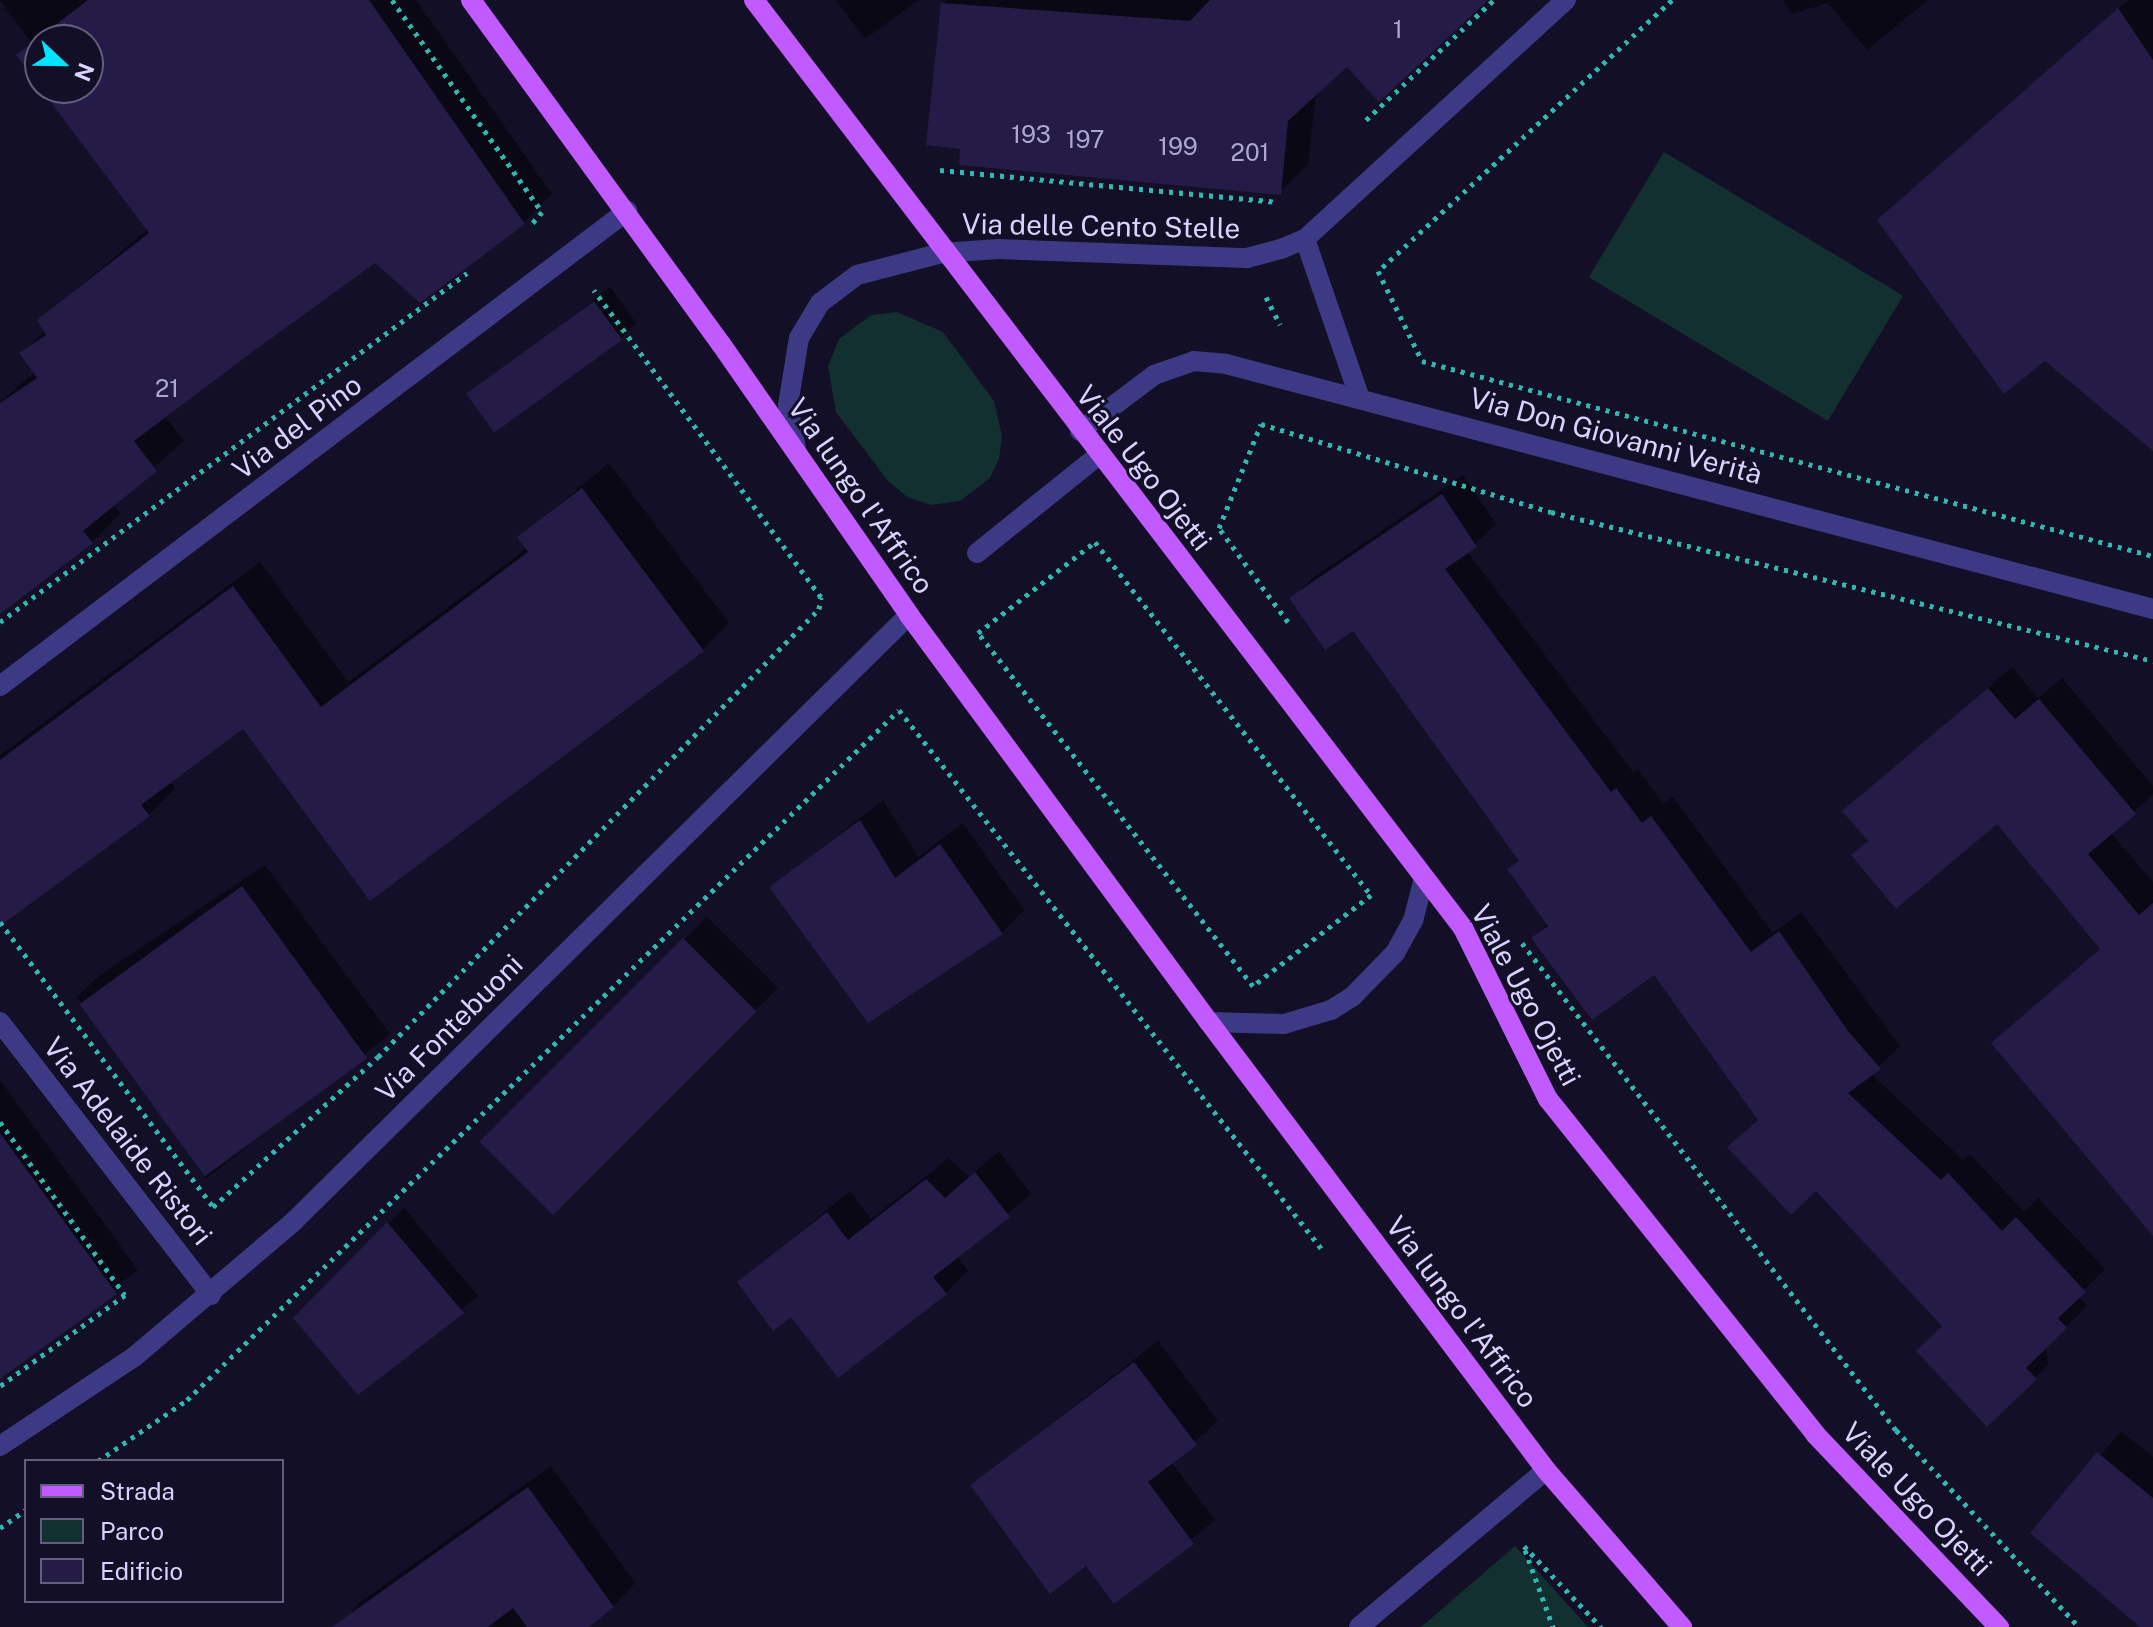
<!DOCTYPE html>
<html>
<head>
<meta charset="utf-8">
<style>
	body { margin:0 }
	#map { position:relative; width:2153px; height:1627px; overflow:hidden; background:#130f26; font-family:"Public Sans",sans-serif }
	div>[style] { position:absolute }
	.green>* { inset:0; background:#12302f; transform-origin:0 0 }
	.shadow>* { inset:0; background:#0007; transform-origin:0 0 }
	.building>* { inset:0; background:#241b47; transform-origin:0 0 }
	.path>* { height:5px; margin-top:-2.5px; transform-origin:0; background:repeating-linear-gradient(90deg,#2fb8b0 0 4px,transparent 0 10px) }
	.minor>* { height:20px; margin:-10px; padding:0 10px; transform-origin:10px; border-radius:10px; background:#3d3a85 }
	.major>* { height:20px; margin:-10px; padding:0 10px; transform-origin:10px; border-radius:10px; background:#c25bff }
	span { translate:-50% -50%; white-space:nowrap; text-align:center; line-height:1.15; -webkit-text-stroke:6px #130f26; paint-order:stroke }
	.number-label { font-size:24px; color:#aca6d1 }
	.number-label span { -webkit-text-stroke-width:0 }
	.street-label { font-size:28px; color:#d9d4ff }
	.legend { position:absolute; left:24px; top:1459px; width:260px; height:144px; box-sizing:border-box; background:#130f26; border:2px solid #625e7d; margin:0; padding:10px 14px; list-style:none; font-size:24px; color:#d9d4ff }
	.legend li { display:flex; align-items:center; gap:16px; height:40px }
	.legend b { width:40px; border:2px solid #625e7d }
	.north { position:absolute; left:24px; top:24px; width:80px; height:80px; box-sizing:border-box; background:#130f26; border:2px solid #625e7d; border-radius:50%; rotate:112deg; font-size:22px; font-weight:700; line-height:32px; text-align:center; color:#d9d4ff }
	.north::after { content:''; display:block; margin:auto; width:28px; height:36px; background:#00e5ff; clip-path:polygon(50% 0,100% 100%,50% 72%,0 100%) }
</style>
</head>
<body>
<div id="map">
	<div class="green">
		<div style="left:1664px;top:152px;width:279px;height:146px;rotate:31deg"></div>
		<div style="clip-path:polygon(897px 312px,943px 332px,994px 401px,1002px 436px,999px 459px,990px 478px,960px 501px,931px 505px,907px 497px,888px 481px,836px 412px,828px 366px,839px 339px,871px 315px)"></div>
		<div style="clip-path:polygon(1515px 1546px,1588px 1627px,1421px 1627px)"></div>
	</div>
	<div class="shadow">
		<div style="clip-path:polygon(0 0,416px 0,552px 194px,524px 222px,420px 301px,375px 261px,164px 416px,184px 441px,113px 504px,120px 514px,92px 542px,0 611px,0 402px,35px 372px,22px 353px,45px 330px,39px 321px,148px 229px,43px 88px,88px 88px,88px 40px,40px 40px,40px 84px,18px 55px,31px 42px)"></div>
		<div style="clip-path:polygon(836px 0,918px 0,865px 39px)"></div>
		<div style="clip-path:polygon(947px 0,1485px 0,1347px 64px,1316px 93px,1308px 164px,1280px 192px,962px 147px,943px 4px)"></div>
		<div style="clip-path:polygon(1783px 0,1928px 0,1867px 50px,1828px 3px,1792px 14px)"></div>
		<div style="clip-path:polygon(2128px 0,2153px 0,2153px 449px,1895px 205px)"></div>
		<div style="clip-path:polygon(610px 287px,636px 323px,621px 338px,470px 395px)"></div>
		<div style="clip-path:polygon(609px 463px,729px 623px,703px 649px,370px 898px,243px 726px,170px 781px,175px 788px,149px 815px,0 901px,0 755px,260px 562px,348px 682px,527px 548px,520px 537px)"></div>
		<div style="clip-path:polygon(1463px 475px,1496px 524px,1467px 551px,1633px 772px,1638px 769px,1663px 804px,1673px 797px,1773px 933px,1801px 912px,1900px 1046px,1871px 1074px,1963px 1160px,1970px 1154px,2024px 1212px,2038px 1198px,2105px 1269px,2078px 1296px,2087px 1306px,2046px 1346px,2048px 1365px,2026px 1387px,1945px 1325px,1760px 1119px,1654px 973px,1534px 938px,1548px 923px,1509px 870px,1520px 859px,1353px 628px,1292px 598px,1313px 578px)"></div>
		<div style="clip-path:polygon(2012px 667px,2038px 698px,2062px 678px,2153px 786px,2153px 794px,2111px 833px,2153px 882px,2153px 1233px,1994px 1043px,2102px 947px,1997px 821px,1854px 855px,1869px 839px,1845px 811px)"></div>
		<div style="clip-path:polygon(883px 800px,918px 857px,963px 823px,1024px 910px,1002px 933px,772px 887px)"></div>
		<div style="clip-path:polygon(265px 865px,390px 1034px,206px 1179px,77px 997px,100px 975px)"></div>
		<div style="left:707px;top:917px;width:100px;height:318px;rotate:45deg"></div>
		<div style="clip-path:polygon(0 1080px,138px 1270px,16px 1365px,0 1364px)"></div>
		<div style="clip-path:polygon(999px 1151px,1031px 1194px,957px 1256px,968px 1271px,946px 1293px,791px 1314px,739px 1282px,850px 1191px,871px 1219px,949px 1158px,969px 1177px)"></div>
		<div style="clip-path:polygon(404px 1208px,478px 1296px,359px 1392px,296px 1318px)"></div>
		<div style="clip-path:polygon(1158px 1341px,1218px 1421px,1171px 1462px,1215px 1520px,1114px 1601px,1086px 1563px,972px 1485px)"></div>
		<div style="clip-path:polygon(2121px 1431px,2153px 1457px,2153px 1627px,2143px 1627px,2033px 1533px)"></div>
		<div style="clip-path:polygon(551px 1466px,635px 1583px,613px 1606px,583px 1627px,340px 1627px,360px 1602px)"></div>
	</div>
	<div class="building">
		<div style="clip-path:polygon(88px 0,369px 0,525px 224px,420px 303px,375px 263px,251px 353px,134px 441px,157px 471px,83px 531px,93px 543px,0 614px,0 403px,37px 378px,19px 353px,46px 335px,37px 320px,149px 233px,40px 88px,88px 88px,88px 40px,40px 40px,40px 87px,16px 55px)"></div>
		<div style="clip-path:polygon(1210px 0,1488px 0,1379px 102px,1347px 67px,1288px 121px,1281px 195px,959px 165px,960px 149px,926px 145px,941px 3px,1190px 21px)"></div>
		<div style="clip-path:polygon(2118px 8px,2153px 60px,2153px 451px,2045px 361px,2004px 394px,1877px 220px)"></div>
		<div style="left:594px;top:301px;width:48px;height:158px;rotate:54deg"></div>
		<div style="clip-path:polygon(582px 488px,704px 651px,370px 901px,243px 729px,141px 805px,150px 816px,0 926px,0 760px,233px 586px,321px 707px,528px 552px,517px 537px)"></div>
		<div style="clip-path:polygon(1442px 494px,1477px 547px,1445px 569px,1611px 792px,1616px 788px,1642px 823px,1651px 816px,1751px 952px,1779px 931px,1848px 1031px,1881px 1069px,1848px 1093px,1941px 1180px,1948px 1173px,2002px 1231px,2016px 1217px,2086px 1292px,2058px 1318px,2067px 1328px,2026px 1368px,2037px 1379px,1987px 1427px,1916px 1351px,1942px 1326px,1816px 1191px,1791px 1215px,1727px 1147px,1758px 1120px,1654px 975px,1592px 1020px,1531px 938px,1548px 926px,1507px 869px,1519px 861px,1353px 631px,1325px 650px,1289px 598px)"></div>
		<div style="clip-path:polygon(1988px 688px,2015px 719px,2039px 699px,2136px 814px,2088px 854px,2139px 915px,2153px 903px,2153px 1236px,1991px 1043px,2100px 949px,1997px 824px,1896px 909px,1851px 855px,1868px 841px,1842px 811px)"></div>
		<div style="clip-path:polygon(860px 820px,895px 878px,940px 844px,1003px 934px,868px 1023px,769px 887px)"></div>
		<div style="left:242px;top:886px;width:213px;height:201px;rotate:54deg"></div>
		<div style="left:683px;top:938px;width:104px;height:288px;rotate:45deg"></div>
		<div style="clip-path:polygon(0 1133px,117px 1294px,0 1379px)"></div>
		<div style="clip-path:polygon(975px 1172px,1010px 1217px,933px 1277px,947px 1294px,838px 1378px,791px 1317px,773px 1331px,737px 1282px,827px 1212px,848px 1240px,926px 1179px,945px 1198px)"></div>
		<div style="clip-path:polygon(387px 1222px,464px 1313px,358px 1395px,293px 1318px)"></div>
		<div style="clip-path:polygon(1134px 1362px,1197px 1445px,1148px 1482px,1194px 1544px,1114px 1604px,1086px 1566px,1050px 1594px,970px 1485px)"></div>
		<div style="clip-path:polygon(2097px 1452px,2153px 1498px,2153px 1627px,2140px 1627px,2030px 1533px)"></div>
		<div style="clip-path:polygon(528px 1487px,614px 1607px,589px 1627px,527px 1627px,513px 1608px,488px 1627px,332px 1627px)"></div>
	</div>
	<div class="path">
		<div style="left:392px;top:0;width:260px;rotate:54.7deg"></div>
		<div style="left:542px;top:212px;width:18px;rotate:131deg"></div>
		<div style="left:1672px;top:0;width:400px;rotate:137.3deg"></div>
		<div style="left:1378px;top:271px;width:100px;rotate:63.9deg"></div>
		<div style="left:1422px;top:361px;width:757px;rotate:14.94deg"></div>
		<div style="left:1366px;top:120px;width:175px;rotate:-43.2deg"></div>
		<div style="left:940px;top:170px;width:339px;rotate:5.4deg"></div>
		<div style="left:1266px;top:297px;width:31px;rotate:63deg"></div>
		<div style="left:1095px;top:542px;width:448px;rotate:52deg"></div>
		<div style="left:1371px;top:895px;width:149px;rotate:142.4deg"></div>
		<div style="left:1253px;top:986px;width:447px;rotate:-127.9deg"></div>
		<div style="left:978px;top:633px;width:148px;rotate:-37.9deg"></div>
		<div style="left:0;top:622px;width:583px;rotate:-36.77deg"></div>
		<div style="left:1288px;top:622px;width:117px;rotate:-126.3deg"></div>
		<div style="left:1219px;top:528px;width:112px;rotate:-68deg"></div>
		<div style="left:1261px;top:424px;width:303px;rotate:16.9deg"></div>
		<div style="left:1551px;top:512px;width:620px;rotate:13.9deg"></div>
		<div style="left:0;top:922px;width:356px;rotate:53.2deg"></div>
		<div style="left:213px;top:1207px;width:223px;rotate:-42.3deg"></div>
		<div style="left:378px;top:1057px;width:629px;rotate:-45.45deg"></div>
		<div style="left:819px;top:609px;width:12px;rotate:-81deg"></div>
		<div style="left:821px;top:597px;width:382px;rotate:-126.5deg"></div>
		<div style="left:1522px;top:943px;width:614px;rotate:52.48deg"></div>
		<div style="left:1896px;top:1430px;width:269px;rotate:47.1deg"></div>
		<div style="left:0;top:1122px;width:213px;rotate:54.2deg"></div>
		<div style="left:125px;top:1295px;width:155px;rotate:143.9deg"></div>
		<div style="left:98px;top:1461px;width:108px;rotate:-34.4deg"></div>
		<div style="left:187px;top:1400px;width:991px;rotate:-44.1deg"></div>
		<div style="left:899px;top:710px;width:684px;rotate:51.89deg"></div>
		<div style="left:0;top:1528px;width:32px;rotate:-35deg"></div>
		<div style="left:1524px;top:1546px;width:112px;rotate:46.5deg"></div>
		<div style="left:1525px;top:1550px;width:82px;rotate:70deg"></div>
	</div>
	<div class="minor">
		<div style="left:1305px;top:239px;width:166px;rotate:71deg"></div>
		<div style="left:1080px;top:431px;width:93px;rotate:-37.1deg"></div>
		<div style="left:1154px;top:375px;width:42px;rotate:-19.3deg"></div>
		<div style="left:1194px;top:361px;width:32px;rotate:5deg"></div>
		<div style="left:1226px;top:364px;width:959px;rotate:14.8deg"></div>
		<div style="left:796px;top:449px;width:45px;rotate:-100.3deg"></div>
		<div style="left:788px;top:405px;width:68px;rotate:-80.7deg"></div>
		<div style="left:799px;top:338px;width:41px;rotate:-59deg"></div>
		<div style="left:820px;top:303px;width:46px;rotate:-37.1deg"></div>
		<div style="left:857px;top:275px;width:88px;rotate:-14.5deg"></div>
		<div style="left:942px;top:253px;width:56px;rotate:-4.1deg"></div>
		<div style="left:998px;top:249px;width:249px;rotate:2.1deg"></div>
		<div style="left:1247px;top:258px;width:35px;rotate:-15deg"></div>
		<div style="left:1281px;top:249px;width:26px;rotate:-23deg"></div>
		<div style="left:1305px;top:239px;width:354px;rotate:-42.5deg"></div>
		<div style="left:977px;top:553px;width:156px;rotate:-38.8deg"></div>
		<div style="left:0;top:686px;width:787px;rotate:-37.15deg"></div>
		<div style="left:0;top:1022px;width:345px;rotate:52.3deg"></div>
		<div style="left:1209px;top:1022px;width:75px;rotate:1.5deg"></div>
		<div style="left:1284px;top:1024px;width:49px;rotate:-16.6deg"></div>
		<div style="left:1331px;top:1010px;width:26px;rotate:-32deg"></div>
		<div style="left:1353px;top:996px;width:60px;rotate:-45.7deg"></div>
		<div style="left:1395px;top:953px;width:37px;rotate:-61deg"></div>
		<div style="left:1413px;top:921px;width:44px;rotate:-75.7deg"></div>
		<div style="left:0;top:1446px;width:161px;rotate:-33.6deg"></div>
		<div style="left:134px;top:1357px;width:207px;rotate:-40.3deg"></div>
		<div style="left:292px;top:1223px;width:866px;rotate:-44.58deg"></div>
		<div style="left:1359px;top:1627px;width:244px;rotate:-40deg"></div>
	</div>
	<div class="major">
		<div style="left:471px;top:0;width:425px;rotate:54deg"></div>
		<div style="left:721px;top:344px;width:330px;rotate:55.2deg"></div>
		<div style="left:909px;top:615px;width:506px;rotate:53.61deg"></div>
		<div style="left:1209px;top:1022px;width:561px;rotate:53.05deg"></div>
		<div style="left:1546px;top:1470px;width:208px;rotate:49.1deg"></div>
		<div style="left:754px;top:0;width:1168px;rotate:52.62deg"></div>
		<div style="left:1463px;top:928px;width:191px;rotate:63.6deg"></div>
		<div style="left:1548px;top:1099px;width:428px;rotate:51.4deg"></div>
		<div style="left:1815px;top:1434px;width:267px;rotate:46.4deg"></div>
	</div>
	<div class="number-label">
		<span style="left:1398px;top:30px">1</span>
		<span style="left:1031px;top:135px">193</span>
		<span style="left:1085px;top:140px">197</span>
		<span style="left:1178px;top:147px">199</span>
		<span style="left:1250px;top:153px">201</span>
		<span style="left:167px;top:389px">21</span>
	</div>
	<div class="street-label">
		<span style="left:1101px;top:226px;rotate:1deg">Via delle Cento Stelle</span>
		<span style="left:297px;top:427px;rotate:-37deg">Via del Pino</span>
		<span style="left:1616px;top:436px;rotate:15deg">Via Don Giovanni Verità</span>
		<span style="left:1144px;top:468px;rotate:52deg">Viale Ugo Ojetti</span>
		<span style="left:861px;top:496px;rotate:55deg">Via lungo l'Affrico</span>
		<span style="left:1526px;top:995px;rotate:62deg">Viale Ugo Ojetti</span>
		<span style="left:449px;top:1028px;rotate:-45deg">Via Fontebuoni</span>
		<span style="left:128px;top:1141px;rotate:52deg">Via Adelaide Ristori</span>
		<span style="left:1462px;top:1312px;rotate:53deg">Via lungo l'Affrico</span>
		<span style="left:1917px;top:1499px;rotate:46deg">Viale Ugo Ojetti</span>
	</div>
	<ul class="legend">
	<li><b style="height:10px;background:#c25bff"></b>Strada</li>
	<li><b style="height:22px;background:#12302f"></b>Parco</li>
	<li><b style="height:22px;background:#241b47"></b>Edificio</li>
	</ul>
	<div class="north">N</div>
</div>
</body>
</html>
